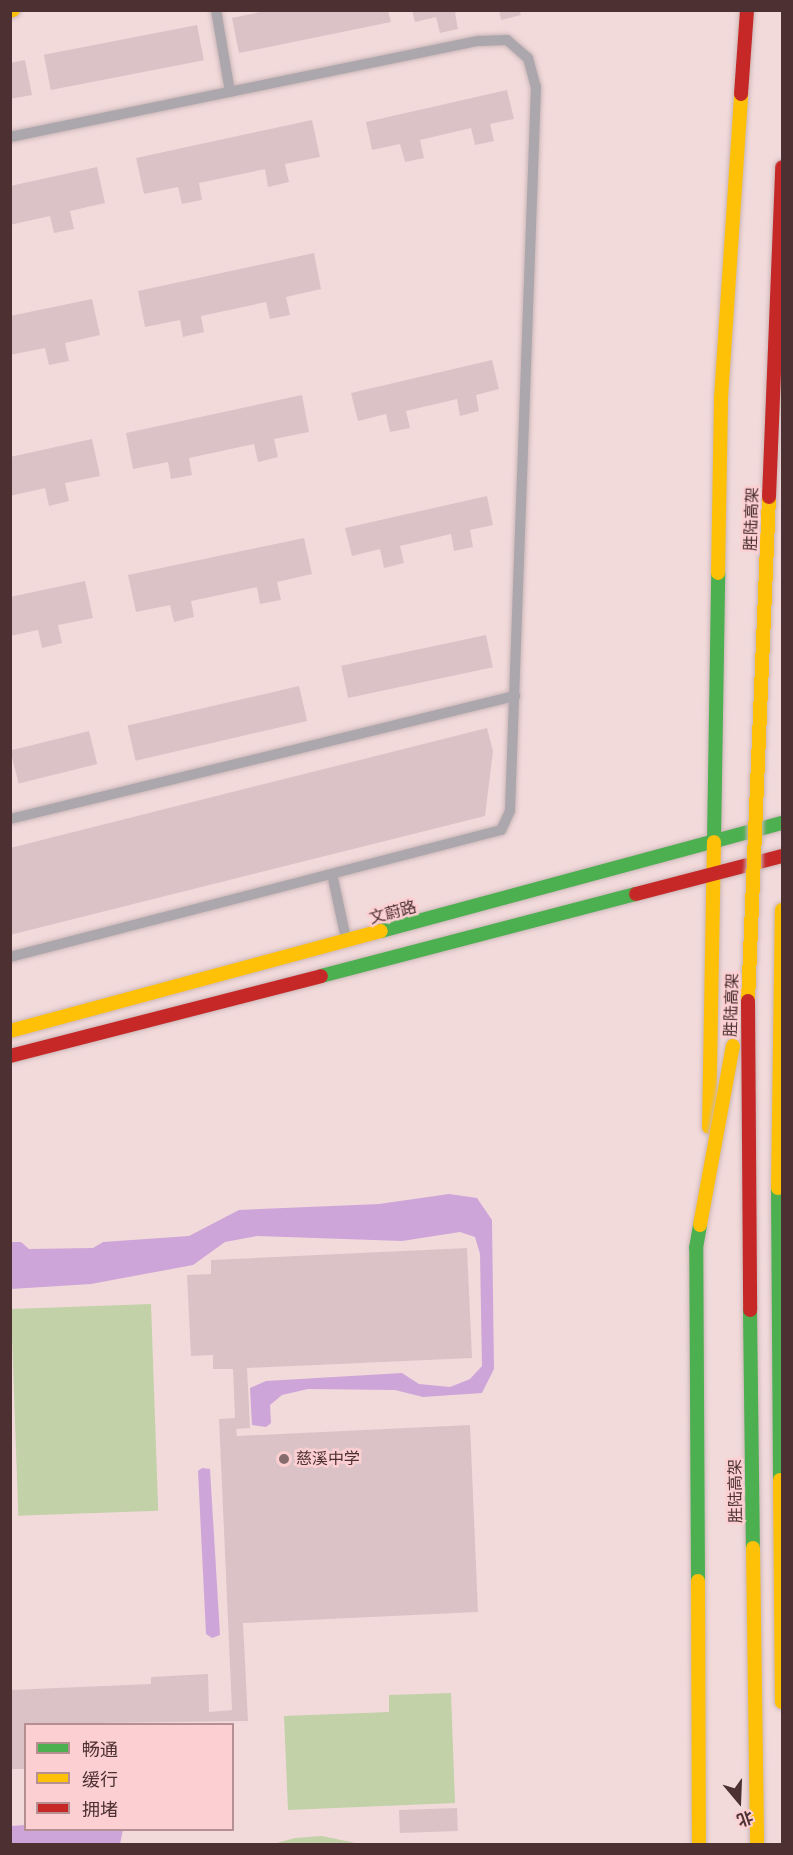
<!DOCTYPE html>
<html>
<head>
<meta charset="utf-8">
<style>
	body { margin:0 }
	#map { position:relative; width:793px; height:1855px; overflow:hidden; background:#f2dadb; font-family:"Times New Roman","Noto Sans SC",serif }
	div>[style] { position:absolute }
	.green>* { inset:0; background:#c2d1a8; transform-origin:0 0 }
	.water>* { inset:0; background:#cea5d8 }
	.building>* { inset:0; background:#dbc2c7; transform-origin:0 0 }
	.roads { filter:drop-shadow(0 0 2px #cbb6b7) drop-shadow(0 0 2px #cbb6b7) }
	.lane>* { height:10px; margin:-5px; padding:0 5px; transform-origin:5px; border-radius:5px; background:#aba7ad }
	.fast>* { height:14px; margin:-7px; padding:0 7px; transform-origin:7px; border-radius:7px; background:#4caf50 }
	.slow>* { height:14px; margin:-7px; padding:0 7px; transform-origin:7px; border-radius:7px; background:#ffc107 }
	.jam>* { height:14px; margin:-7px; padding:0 7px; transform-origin:7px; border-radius:7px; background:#c62828 }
	.bridges { filter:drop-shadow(0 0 2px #cbb6b7) drop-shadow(0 0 2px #cbb6b7) }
	.fast-bridge>* { height:14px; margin:-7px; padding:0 7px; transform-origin:7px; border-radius:7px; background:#4caf50 }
	.slow-bridge>* { height:14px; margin:-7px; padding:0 7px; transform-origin:7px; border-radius:7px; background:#ffc107 }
	.jam-bridge>* { height:14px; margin:-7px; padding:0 7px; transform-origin:7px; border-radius:7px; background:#c62828 }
	.dots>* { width:16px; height:16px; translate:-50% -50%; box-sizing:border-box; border:3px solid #fccfd2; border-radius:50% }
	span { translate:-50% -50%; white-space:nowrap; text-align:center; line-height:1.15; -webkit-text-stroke:5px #fccfd2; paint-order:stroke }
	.street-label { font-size:16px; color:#4c3032 }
	.poi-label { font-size:16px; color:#4c3032 }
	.left { translate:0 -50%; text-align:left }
	.frame { position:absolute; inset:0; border:12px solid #4c3032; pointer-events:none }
	.legend { position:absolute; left:24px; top:1723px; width:210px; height:108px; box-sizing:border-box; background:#fccfd2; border:2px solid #b68f92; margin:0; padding:8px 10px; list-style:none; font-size:18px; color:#4c3032 }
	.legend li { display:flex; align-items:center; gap:12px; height:30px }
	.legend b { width:30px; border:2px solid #b68f92 }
	.north { position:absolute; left:709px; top:1771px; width:60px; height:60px; -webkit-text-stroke:4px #fccfd2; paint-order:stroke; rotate:161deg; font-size:16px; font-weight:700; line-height:24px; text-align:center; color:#4c3032 }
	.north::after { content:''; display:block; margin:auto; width:21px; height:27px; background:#4c3032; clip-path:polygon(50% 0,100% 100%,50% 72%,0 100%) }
</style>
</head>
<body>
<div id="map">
	<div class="green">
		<div style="left:151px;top:1304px;width:207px;height:140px;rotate:88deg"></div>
		<div style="clip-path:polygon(451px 1693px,455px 1803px,288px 1810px,284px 1716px,389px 1712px,389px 1695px)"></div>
		<div style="clip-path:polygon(322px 1836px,360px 1844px,273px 1844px,295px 1838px)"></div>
	</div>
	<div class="water">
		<div style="clip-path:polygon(449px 1194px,477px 1198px,492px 1220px,494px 1369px,482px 1393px,423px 1397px,395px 1390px,308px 1389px,282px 1395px,270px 1405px,271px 1423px,266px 1427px,252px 1425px,250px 1388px,266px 1381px,402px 1373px,419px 1384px,450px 1387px,470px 1379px,482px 1366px,480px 1254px,475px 1237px,460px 1232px,402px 1241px,257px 1236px,225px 1242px,193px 1265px,91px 1284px,11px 1289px,11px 1242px,21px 1242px,29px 1249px,93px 1248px,103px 1242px,189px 1236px,239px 1210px,379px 1204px)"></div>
		<div style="clip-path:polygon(202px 1468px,210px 1469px,220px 1635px,212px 1638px,206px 1634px,198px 1471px)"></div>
		<div style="clip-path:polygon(25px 1825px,26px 1830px,123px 1830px,120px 1844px,11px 1844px,11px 1826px)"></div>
	</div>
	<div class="building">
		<div style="clip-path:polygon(270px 10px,388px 10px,391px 22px,239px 53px,232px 18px)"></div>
		<div style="clip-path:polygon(412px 10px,461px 10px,455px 13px,458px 29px,440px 33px,436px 17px,415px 22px)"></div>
		<div style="clip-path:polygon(499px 10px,519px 10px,521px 15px,501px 20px)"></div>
		<div style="left:197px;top:25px;width:36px;height:156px;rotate:79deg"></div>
		<div style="clip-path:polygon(25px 60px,32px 95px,10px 99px,10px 63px)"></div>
		<div style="clip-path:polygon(507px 90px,514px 119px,490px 124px,494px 141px,475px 145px,471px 128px,420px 140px,424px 158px,405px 162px,400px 144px,372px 150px,366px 122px)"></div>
		<div style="clip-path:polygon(312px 120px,320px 157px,285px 164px,289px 182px,268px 187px,265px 169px,199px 183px,202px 200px,182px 204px,178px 187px,144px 194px,136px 158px)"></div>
		<div style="clip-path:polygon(97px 167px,105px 203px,70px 211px,74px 229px,54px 233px,50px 216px,10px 225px,10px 186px)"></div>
		<div style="clip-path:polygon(314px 253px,321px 289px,286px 297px,290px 315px,270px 319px,266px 302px,201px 316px,204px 332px,183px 337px,180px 320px,145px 327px,138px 291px)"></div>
		<div style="clip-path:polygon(92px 299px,100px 335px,65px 343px,69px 361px,49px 365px,45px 348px,10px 355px,10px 316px)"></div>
		<div style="clip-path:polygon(492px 360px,499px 389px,476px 395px,479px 411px,460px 416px,457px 399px,406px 411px,410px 428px,390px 432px,386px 414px,358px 421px,351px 393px)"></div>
		<div style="clip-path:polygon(302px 395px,309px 432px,274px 439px,278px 457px,258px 462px,254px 444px,189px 458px,192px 475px,171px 479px,168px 462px,133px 469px,126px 433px)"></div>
		<div style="clip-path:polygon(92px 439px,100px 476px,65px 483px,69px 501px,49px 506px,45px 488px,10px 496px,10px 457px)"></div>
		<div style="clip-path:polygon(487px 496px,493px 525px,470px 530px,473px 547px,454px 551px,451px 534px,400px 546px,404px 563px,384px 568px,380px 549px,352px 556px,345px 528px)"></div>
		<div style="clip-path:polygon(304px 538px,312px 574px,277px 582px,281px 600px,260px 604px,257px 587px,191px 601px,194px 617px,174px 622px,170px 605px,136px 612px,128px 575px)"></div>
		<div style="clip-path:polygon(85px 581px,93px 618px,58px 625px,62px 643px,42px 648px,38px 630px,10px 636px,10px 597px)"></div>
		<div style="left:486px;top:635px;width:33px;height:148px;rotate:78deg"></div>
		<div style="left:299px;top:686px;width:36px;height:176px;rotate:77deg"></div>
		<div style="clip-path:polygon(487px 728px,493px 751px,485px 816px,10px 935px,10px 848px)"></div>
		<div style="left:89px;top:731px;width:34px;height:81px;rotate:76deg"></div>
		<div style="clip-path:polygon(467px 1248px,472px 1358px,247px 1368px,250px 1428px,236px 1429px,237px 1436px,470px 1425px,478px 1612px,243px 1623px,248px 1721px,26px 1724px,26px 1769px,10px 1769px,10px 1690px,151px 1684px,151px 1677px,208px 1674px,209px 1712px,232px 1710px,219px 1419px,235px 1418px,233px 1369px,213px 1369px,213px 1355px,191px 1356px,187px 1275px,211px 1274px,211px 1260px)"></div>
		<div style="left:457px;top:1808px;width:23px;height:58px;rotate:88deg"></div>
	</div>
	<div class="roads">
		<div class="lane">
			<div style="left:216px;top:10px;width:83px;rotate:80.3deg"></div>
			<div style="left:10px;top:137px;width:479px;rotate:-11.6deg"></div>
			<div style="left:479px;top:41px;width:28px;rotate:-2deg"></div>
			<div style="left:507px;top:40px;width:28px;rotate:41deg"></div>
			<div style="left:528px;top:58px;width:30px;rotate:75deg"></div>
			<div style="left:536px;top:87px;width:724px;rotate:92.06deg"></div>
			<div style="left:510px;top:811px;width:21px;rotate:115deg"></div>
			<div style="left:501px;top:830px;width:507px;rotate:165.5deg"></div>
			<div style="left:10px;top:819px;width:520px;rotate:-13.69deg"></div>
			<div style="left:332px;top:874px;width:66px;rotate:77.8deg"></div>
		</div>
		<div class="fast">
			<div style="left:714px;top:842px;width:269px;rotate:-89.1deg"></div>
			<div style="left:381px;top:931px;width:415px;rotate:-15.1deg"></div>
			<div style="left:321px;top:976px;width:325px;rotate:-14.6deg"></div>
			<div style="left:778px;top:1188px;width:292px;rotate:89.6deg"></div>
		</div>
		<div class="slow">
			<div style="left:10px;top:11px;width:3px;rotate:-18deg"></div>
			<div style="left:718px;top:573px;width:175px;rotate:-89deg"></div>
			<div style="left:721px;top:398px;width:305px;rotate:-86.2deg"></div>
			<div style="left:10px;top:1031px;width:384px;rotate:-15.1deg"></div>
			<div style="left:709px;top:1127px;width:285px;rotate:-89deg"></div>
			<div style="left:778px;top:1188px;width:278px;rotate:-89.2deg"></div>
			<div style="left:780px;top:1480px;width:222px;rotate:89.5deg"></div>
		</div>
		<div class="jam">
			<div style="left:741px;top:94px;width:84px;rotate:-85.9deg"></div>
			<div style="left:636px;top:894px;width:151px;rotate:-14.6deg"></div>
			<div style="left:10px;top:1056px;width:321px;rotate:-14.4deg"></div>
		</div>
	</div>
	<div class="bridges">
		<div class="fast-bridge">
			<div style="left:750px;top:1310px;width:238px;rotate:89.3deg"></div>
			<div style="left:698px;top:1581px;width:333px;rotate:-90.3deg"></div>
			<div style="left:696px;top:1248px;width:23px;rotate:-80deg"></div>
		</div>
		<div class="slow-bridge">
			<div style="left:748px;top:1001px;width:504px;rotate:-87.61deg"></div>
			<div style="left:700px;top:1225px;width:182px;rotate:-79.6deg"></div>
			<div style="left:753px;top:1548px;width:296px;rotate:89.2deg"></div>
			<div style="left:698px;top:1581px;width:263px;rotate:89.8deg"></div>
		</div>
		<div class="jam-bridge">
			<div style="left:769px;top:497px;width:330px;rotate:-87.7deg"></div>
			<div style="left:748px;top:1001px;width:309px;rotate:89.6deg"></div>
		</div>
	</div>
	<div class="dots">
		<div style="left:284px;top:1459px;background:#866c6d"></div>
	</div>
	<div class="street-label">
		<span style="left:752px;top:519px;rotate:-88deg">胜陆高架</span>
		<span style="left:393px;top:913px;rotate:-15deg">文蔚路</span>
		<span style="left:732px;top:1005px;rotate:-88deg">胜陆高架</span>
		<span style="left:736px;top:1491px;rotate:-91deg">胜陆高架</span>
	</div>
	<div class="poi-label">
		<span class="left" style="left:296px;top:1459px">慈溪中学</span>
	</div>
	<div class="frame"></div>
	<ul class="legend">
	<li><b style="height:8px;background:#4caf50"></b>畅通</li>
	<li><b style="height:8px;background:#ffc107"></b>缓行</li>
	<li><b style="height:8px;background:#c62828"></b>拥堵</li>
	</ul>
	<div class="north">北</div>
</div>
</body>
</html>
